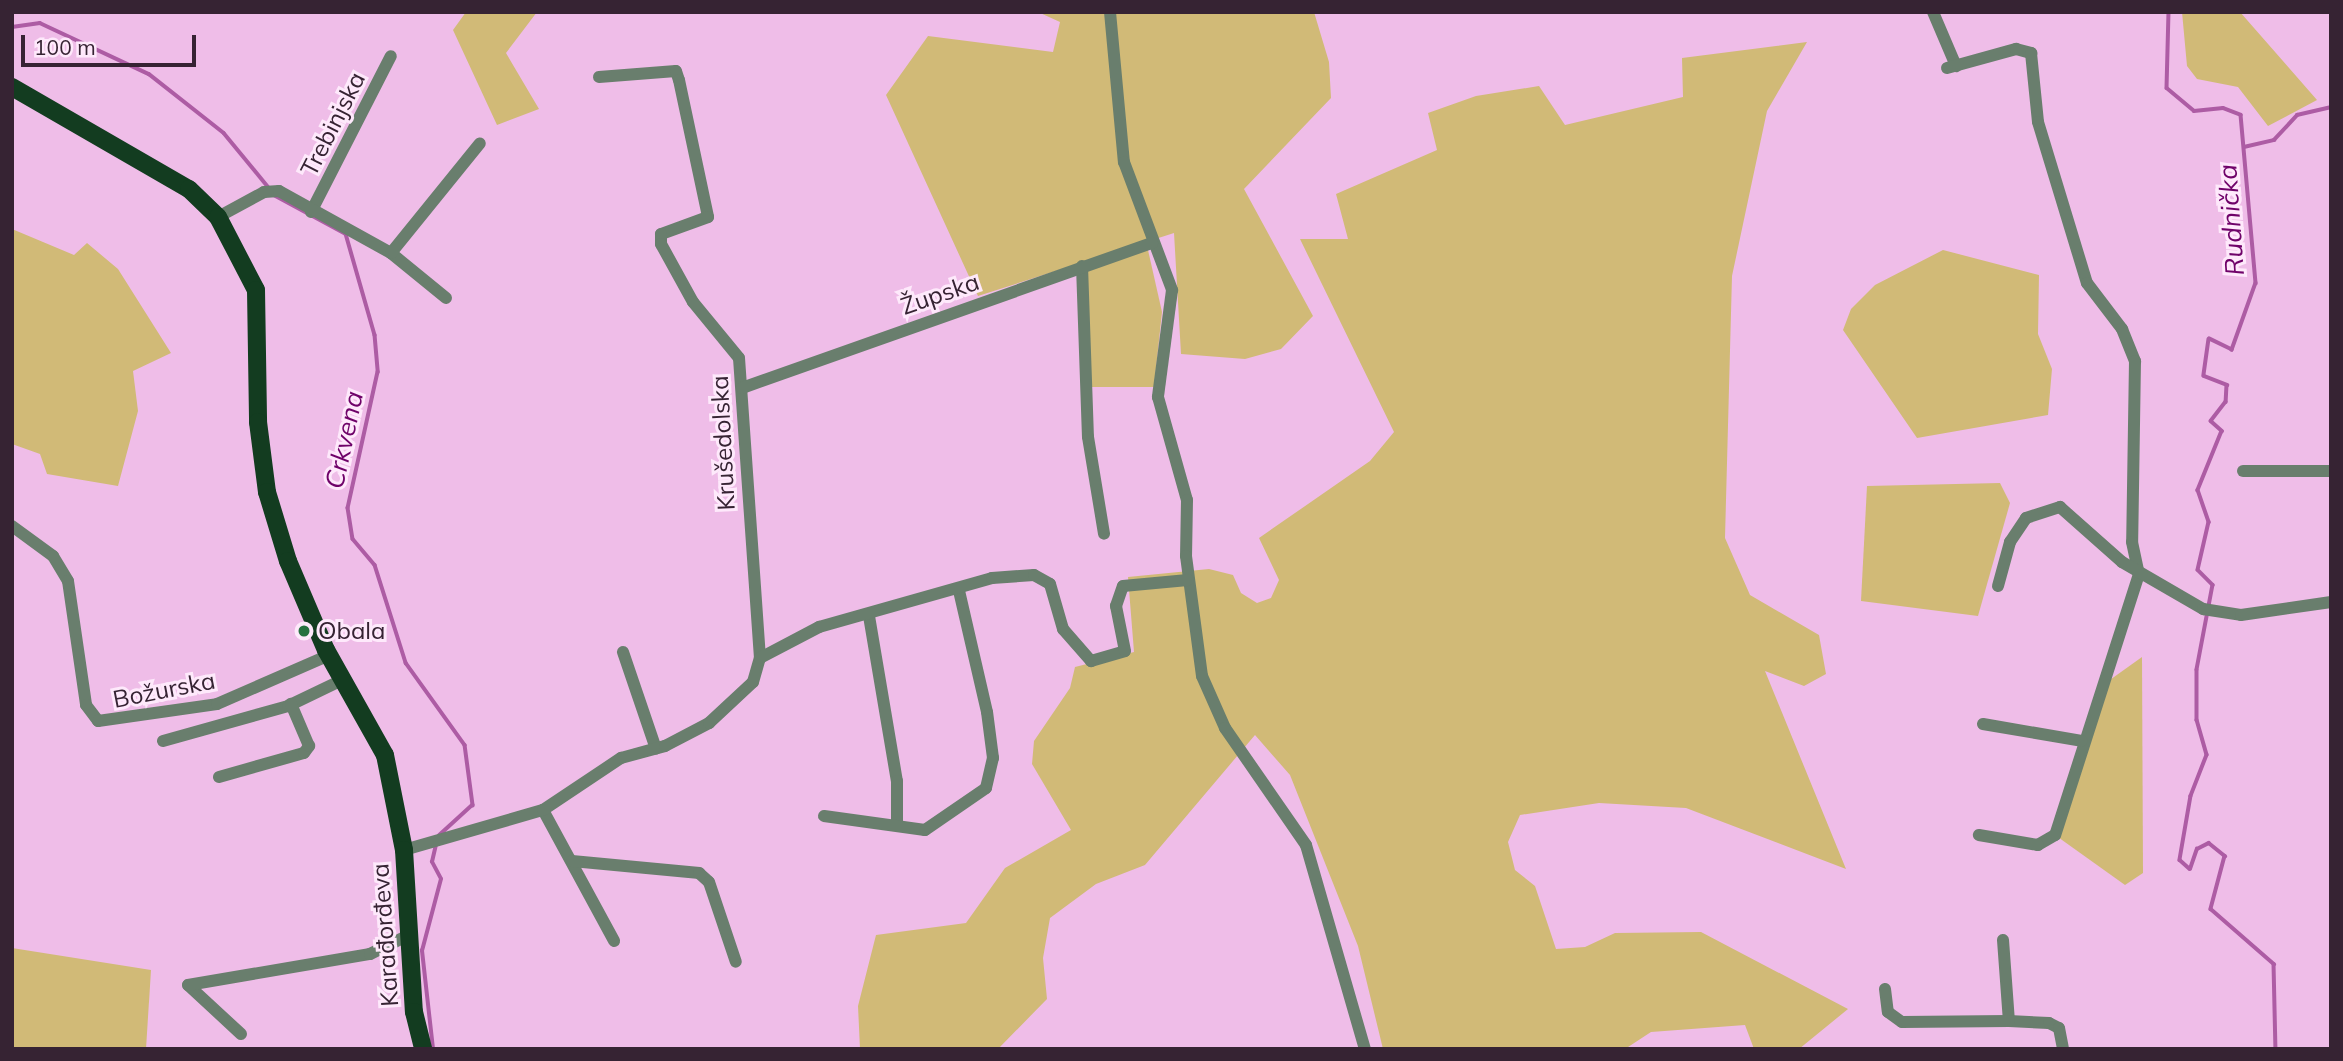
<!DOCTYPE html>
<html>
<head>
<meta charset="utf-8">
<style>
	body { margin:0 }
	#map { position:relative; width:2343px; height:1061px; overflow:hidden; background:#efbde8; font-family:Mulish,sans-serif }
	div>[style] { position:absolute }
	.green>* { inset:0; background:#d1ba77 }
	.stream>* { height:3.5px; margin:-1.75px; padding:0 1.75px; transform-origin:1.75px; border-radius:1.75px; background:#ad5ca4 }
	.street>* { height:12px; margin:-6px; padding:0 6px; transform-origin:6px; border-radius:6px; background:#697e6d }
	.primary>* { height:18px; margin:-9px; padding:0 9px; transform-origin:9px; border-radius:9px; background:#133c20 }
	.dots>* { width:19px; height:19px; translate:-50% -50%; box-sizing:border-box; border:4px solid #fee9fb; border-radius:50% }
	span { translate:-50% -50%; white-space:nowrap; text-align:center; line-height:1.15; -webkit-text-stroke:6px #fee9fb; paint-order:stroke }
	.street-label { font-size:24px; color:#362333 }
	.poi-label { font-size:24px; color:#362333 }
	.left { translate:0 -50%; text-align:left }
	.water-label { font-size:26px; color:#6f0269; font-style:italic }
	.frame { position:absolute; inset:0; border:14px solid #362333; pointer-events:none }
	.scale { position:absolute; left:21px; top:35px; width:175px; height:32px; box-sizing:border-box; border:4px solid #362333; border-top:0; padding-left:9px; font-size:21px; line-height:24px; white-space:nowrap; color:#362333; -webkit-text-stroke:5px #fee9fb; paint-order:stroke }
</style>
</head>
<body>
<div id="map">
	<div class="green">
		<div style="clip-path:polygon(466px 12px,537px 12px,506px 53px,539px 109px,497px 125px,453px 30px)"></div>
		<div style="clip-path:polygon(1038px 12px,1314px 12px,1329px 62px,1331px 98px,1244px 189px,1313px 316px,1281px 349px,1245px 359px,1181px 354px,1174px 233px,978px 296px,886px 95px,928px 36px,1053px 52px,1060px 22px)"></div>
		<div style="clip-path:polygon(2182px 12px,2240px 12px,2317px 100px,2268px 126px,2238px 87px,2197px 79px,2187px 66px)"></div>
		<div style="clip-path:polygon(1807px 42px,1767px 111px,1732px 276px,1725px 538px,1750px 595px,1819px 635px,1826px 674px,1804px 686px,1765px 671px,1846px 869px,1686px 808px,1599px 803px,1520px 815px,1508px 842px,1515px 870px,1535px 886px,1556px 949px,1585px 947px,1615px 933px,1701px 932px,1848px 1009px,1799px 1049px,1754px 1049px,1745px 1025px,1651px 1032px,1625px 1049px,1383px 1049px,1358px 946px,1290px 775px,1255px 735px,1145px 865px,1096px 884px,1050px 918px,1043px 958px,1047px 999px,998px 1049px,860px 1049px,858px 1006px,876px 935px,966px 923px,1005px 868px,1071px 830px,1032px 764px,1034px 741px,1070px 688px,1075px 667px,1134px 652px,1128px 577px,1209px 569px,1233px 575px,1241px 593px,1257px 603px,1271px 598px,1279px 580px,1259px 538px,1370px 461px,1394px 432px,1300px 239px,1348px 239px,1336px 194px,1437px 150px,1428px 113px,1476px 96px,1539px 86px,1565px 125px,1683px 97px,1682px 58px)"></div>
		<div style="clip-path:polygon(12px 229px,74px 255px,87px 243px,118px 269px,171px 353px,133px 371px,138px 411px,118px 486px,47px 474px,40px 454px,12px 444px)"></div>
		<div style="clip-path:polygon(1148px 250px,1162px 312px,1154px 387px,1089px 387px,1085px 270px)"></div>
		<div style="clip-path:polygon(1943px 250px,2039px 275px,2038px 334px,2052px 369px,2048px 415px,1917px 438px,1843px 330px,1851px 309px,1875px 285px)"></div>
		<div style="clip-path:polygon(2000px 483px,2010px 503px,1978px 616px,1861px 601px,1867px 486px)"></div>
		<div style="clip-path:polygon(2142px 657px,2143px 873px,2125px 885px,2055px 835px,2100px 687px)"></div>
		<div style="clip-path:polygon(12px 948px,151px 970px,146px 1049px,12px 1049px)"></div>
	</div>
	<div class="stream">
		<div style="left:2169px;top:12px;width:76px;rotate:91.5deg"></div>
		<div style="left:2167px;top:88px;width:35px;rotate:40deg"></div>
		<div style="left:2194px;top:111px;width:29px;rotate:-6deg"></div>
		<div style="left:2223px;top:108px;width:19px;rotate:21deg"></div>
		<div style="left:2241px;top:115px;width:169px;rotate:84.9deg"></div>
		<div style="left:2256px;top:283px;width:71px;rotate:109.7deg"></div>
		<div style="left:2232px;top:350px;width:25px;rotate:-154deg"></div>
		<div style="left:2209px;top:339px;width:37px;rotate:98deg"></div>
		<div style="left:2204px;top:376px;width:25px;rotate:21deg"></div>
		<div style="left:2227px;top:385px;width:17px;rotate:93deg"></div>
		<div style="left:2226px;top:402px;width:24px;rotate:128deg"></div>
		<div style="left:2211px;top:421px;width:15px;rotate:42deg"></div>
		<div style="left:2222px;top:431px;width:64px;rotate:112.1deg"></div>
		<div style="left:2198px;top:490px;width:34px;rotate:71deg"></div>
		<div style="left:2209px;top:522px;width:49px;rotate:102.9deg"></div>
		<div style="left:2198px;top:570px;width:21px;rotate:45deg"></div>
		<div style="left:2213px;top:585px;width:86px;rotate:100.7deg"></div>
		<div style="left:2197px;top:670px;width:50px;rotate:90deg"></div>
		<div style="left:2197px;top:720px;width:36px;rotate:74deg"></div>
		<div style="left:2207px;top:755px;width:44px;rotate:111.3deg"></div>
		<div style="left:2191px;top:796px;width:65px;rotate:99.8deg"></div>
		<div style="left:2180px;top:860px;width:13px;rotate:42deg"></div>
		<div style="left:2190px;top:869px;width:21px;rotate:-71deg"></div>
		<div style="left:2197px;top:849px;width:13px;rotate:-27deg"></div>
		<div style="left:2209px;top:843px;width:21px;rotate:39deg"></div>
		<div style="left:2225px;top:856px;width:55px;rotate:104.8deg"></div>
		<div style="left:2211px;top:909px;width:84px;rotate:41.1deg"></div>
		<div style="left:2274px;top:964px;width:85px;rotate:88.7deg"></div>
		<div style="left:12px;top:27px;width:28px;rotate:-8deg"></div>
		<div style="left:40px;top:23px;width:120px;rotate:25.1deg"></div>
		<div style="left:149px;top:74px;width:95px;rotate:38.2deg"></div>
		<div style="left:224px;top:133px;width:72px;rotate:50.6deg"></div>
		<div style="left:2244px;top:147px;width:31px;rotate:-13deg"></div>
		<div style="left:2274px;top:140px;width:34px;rotate:-47deg"></div>
		<div style="left:2297px;top:115px;width:35px;rotate:-13deg"></div>
		<div style="left:274px;top:195px;width:82px;rotate:28.4deg"></div>
		<div style="left:346px;top:234px;width:105px;rotate:74deg"></div>
		<div style="left:375px;top:335px;width:37px;rotate:85deg"></div>
		<div style="left:378px;top:372px;width:139px;rotate:102.4deg"></div>
		<div style="left:348px;top:508px;width:31px;rotate:81deg"></div>
		<div style="left:353px;top:539px;width:34px;rotate:50deg"></div>
		<div style="left:375px;top:565px;width:103px;rotate:72.4deg"></div>
		<div style="left:406px;top:663px;width:101px;rotate:54.3deg"></div>
		<div style="left:465px;top:745px;width:61px;rotate:82.4deg"></div>
		<div style="left:473px;top:805px;width:45px;rotate:137.7deg"></div>
		<div style="left:433px;top:1049px;width:99px;rotate:-96.4deg"></div>
		<div style="left:422px;top:951px;width:74px;rotate:-75.2deg"></div>
		<div style="left:441px;top:879px;width:19px;rotate:-118deg"></div>
		<div style="left:432px;top:862px;width:17px;rotate:-77deg"></div>
	</div>
	<div class="street">
		<div style="left:1110px;top:12px;width:151px;rotate:84.7deg"></div>
		<div style="left:1124px;top:162px;width:137px;rotate:69.4deg"></div>
		<div style="left:1172px;top:290px;width:108px;rotate:97.5deg"></div>
		<div style="left:1158px;top:397px;width:107px;rotate:74.3deg"></div>
		<div style="left:1187px;top:500px;width:56px;rotate:91deg"></div>
		<div style="left:1186px;top:556px;width:121px;rotate:82.4deg"></div>
		<div style="left:1202px;top:676px;width:57px;rotate:66.1deg"></div>
		<div style="left:1225px;top:728px;width:142px;rotate:55.3deg"></div>
		<div style="left:1306px;top:845px;width:212px;rotate:73.9deg"></div>
		<div style="left:1933px;top:12px;width:59px;rotate:66.9deg"></div>
		<div style="left:1947px;top:68px;width:72px;rotate:-15.4deg"></div>
		<div style="left:2016px;top:49px;width:16px;rotate:15deg"></div>
		<div style="left:2031px;top:53px;width:69px;rotate:84.2deg"></div>
		<div style="left:2038px;top:122px;width:168px;rotate:73.1deg"></div>
		<div style="left:2087px;top:283px;width:58px;rotate:52.7deg"></div>
		<div style="left:2122px;top:329px;width:35px;rotate:68deg"></div>
		<div style="left:2135px;top:361px;width:181px;rotate:90.9deg"></div>
		<div style="left:2132px;top:542px;width:33px;rotate:78deg"></div>
		<div style="left:2139px;top:574px;width:274px;rotate:107.8deg"></div>
		<div style="left:2055px;top:835px;width:20px;rotate:150deg"></div>
		<div style="left:2038px;top:845px;width:60px;rotate:-170.4deg"></div>
		<div style="left:599px;top:77px;width:77px;rotate:-4.5deg"></div>
		<div style="left:676px;top:71px;width:9px;rotate:72deg"></div>
		<div style="left:679px;top:80px;width:140px;rotate:78deg"></div>
		<div style="left:708px;top:217px;width:50px;rotate:160.1deg"></div>
		<div style="left:661px;top:234px;width:10px;rotate:90deg"></div>
		<div style="left:661px;top:244px;width:66px;rotate:61.1deg"></div>
		<div style="left:693px;top:302px;width:72px;rotate:50.6deg"></div>
		<div style="left:739px;top:358px;width:301px;rotate:86deg"></div>
		<div style="left:311px;top:212px;width:175px;rotate:-62.9deg"></div>
		<div style="left:218px;top:217px;width:52px;rotate:-28.5deg"></div>
		<div style="left:264px;top:192px;width:15px;rotate:-4deg"></div>
		<div style="left:279px;top:191px;width:128px;rotate:29deg"></div>
		<div style="left:391px;top:253px;width:71px;rotate:39.3deg"></div>
		<div style="left:391px;top:253px;width:141px;rotate:-51deg"></div>
		<div style="left:1082px;top:266px;width:171px;rotate:88deg"></div>
		<div style="left:1088px;top:437px;width:98px;rotate:80.6deg"></div>
		<div style="left:742px;top:388px;width:435px;rotate:-19.5deg"></div>
		<div style="left:2243px;top:471px;width:88px"></div>
		<div style="left:12px;top:526px;width:51px;rotate:36.2deg"></div>
		<div style="left:53px;top:556px;width:29px;rotate:59deg"></div>
		<div style="left:68px;top:581px;width:125px;rotate:81.7deg"></div>
		<div style="left:86px;top:705px;width:20px;rotate:53deg"></div>
		<div style="left:98px;top:721px;width:120px;rotate:-8.1deg"></div>
		<div style="left:217px;top:704px;width:122px;rotate:-23.6deg"></div>
		<div style="left:1998px;top:586px;width:46px;rotate:-74.7deg"></div>
		<div style="left:2010px;top:542px;width:29px;rotate:-56deg"></div>
		<div style="left:2026px;top:518px;width:36px;rotate:-18deg"></div>
		<div style="left:2060px;top:507px;width:83px;rotate:41.6deg"></div>
		<div style="left:2122px;top:562px;width:94px;rotate:30.1deg"></div>
		<div style="left:2203px;top:609px;width:38px;rotate:9deg"></div>
		<div style="left:2241px;top:615px;width:91px;rotate:-8.2deg"></div>
		<div style="left:869px;top:616px;width:167px;rotate:80.4deg"></div>
		<div style="left:897px;top:781px;width:41px;rotate:90deg"></div>
		<div style="left:623px;top:652px;width:102px;rotate:71.2deg"></div>
		<div style="left:1983px;top:724px;width:100px;rotate:9.7deg"></div>
		<div style="left:163px;top:741px;width:130px;rotate:-15.6deg"></div>
		<div style="left:288px;top:706px;width:62px;rotate:-25.7deg"></div>
		<div style="left:219px;top:777px;width:88px;rotate:-15.8deg"></div>
		<div style="left:304px;top:753px;width:9px;rotate:-54deg"></div>
		<div style="left:309px;top:746px;width:46px;rotate:-113.2deg"></div>
		<div style="left:543px;top:810px;width:149px;rotate:61.5deg"></div>
		<div style="left:824px;top:816px;width:102px;rotate:7.9deg"></div>
		<div style="left:925px;top:830px;width:74px;rotate:-34.5deg"></div>
		<div style="left:986px;top:788px;width:31px;rotate:-77deg"></div>
		<div style="left:993px;top:758px;width:46px;rotate:-97.4deg"></div>
		<div style="left:987px;top:712px;width:124px;rotate:-103deg"></div>
		<div style="left:404px;top:850px;width:145px;rotate:-16.1deg"></div>
		<div style="left:543px;top:810px;width:94px;rotate:-33.7deg"></div>
		<div style="left:621px;top:758px;width:46px;rotate:-15.3deg"></div>
		<div style="left:665px;top:746px;width:50px;rotate:-27.6deg"></div>
		<div style="left:709px;top:723px;width:60px;rotate:-43deg"></div>
		<div style="left:753px;top:682px;width:25px;rotate:-74deg"></div>
		<div style="left:760px;top:658px;width:67px;rotate:-27.7deg"></div>
		<div style="left:819px;top:627px;width:180px;rotate:-15.8deg"></div>
		<div style="left:992px;top:578px;width:42px;rotate:-4.1deg"></div>
		<div style="left:1034px;top:575px;width:18px;rotate:29deg"></div>
		<div style="left:1050px;top:584px;width:47px;rotate:73.9deg"></div>
		<div style="left:1063px;top:629px;width:43px;rotate:48.8deg"></div>
		<div style="left:1091px;top:661px;width:35px;rotate:-16deg"></div>
		<div style="left:1125px;top:651px;width:46px;rotate:-101.3deg"></div>
		<div style="left:1116px;top:606px;width:21px;rotate:-71deg"></div>
		<div style="left:1123px;top:586px;width:65px;rotate:-5.3deg"></div>
		<div style="left:572px;top:861px;width:128px;rotate:5.4deg"></div>
		<div style="left:699px;top:873px;width:13px;rotate:42deg"></div>
		<div style="left:709px;top:882px;width:84px;rotate:71.4deg"></div>
		<div style="left:2003px;top:940px;width:81px;rotate:85.8deg"></div>
		<div style="left:2009px;top:1021px;width:40px;rotate:2.9deg"></div>
		<div style="left:2049px;top:1023px;width:11px;rotate:27deg"></div>
		<div style="left:2059px;top:1028px;width:21px;rotate:79deg"></div>
		<div style="left:1885px;top:989px;width:23px;rotate:83deg"></div>
		<div style="left:1888px;top:1012px;width:17px;rotate:36deg"></div>
		<div style="left:1902px;top:1022px;width:107px;rotate:-0.5deg"></div>
		<div style="left:241px;top:1034px;width:72px;rotate:-137.2deg"></div>
		<div style="left:188px;top:985px;width:185px;rotate:-9.7deg"></div>
		<div style="left:370px;top:954px;width:43px;rotate:-26deg"></div>
	</div>
	<div class="primary">
		<div style="left:12px;top:87px;width:204px;rotate:30deg"></div>
		<div style="left:189px;top:189px;width:40px;rotate:44deg"></div>
		<div style="left:218px;top:217px;width:82px;rotate:62.5deg"></div>
		<div style="left:256px;top:290px;width:132px;rotate:89.1deg"></div>
		<div style="left:258px;top:422px;width:71px;rotate:82.7deg"></div>
		<div style="left:267px;top:492px;width:72px;rotate:73.1deg"></div>
		<div style="left:288px;top:561px;width:97px;rotate:66.9deg"></div>
		<div style="left:326px;top:650px;width:120px;rotate:60.7deg"></div>
		<div style="left:385px;top:755px;width:97px;rotate:78.7deg"></div>
		<div style="left:404px;top:850px;width:162px;rotate:86.5deg"></div>
		<div style="left:414px;top:1012px;width:38px;rotate:76deg"></div>
	</div>
	<div class="dots">
		<div style="left:304px;top:631px;background:#277140"></div>
	</div>
	<div class="street-label">
		<span style="left:333px;top:124px;rotate:-63deg">Trebinjska</span>
		<span style="left:940px;top:294px;rotate:-19deg">Župska</span>
		<span style="left:723px;top:443px;rotate:-93deg">Krušedolska</span>
		<span style="left:164px;top:690px;rotate:-11deg">Božurska</span>
		<span style="left:385px;top:935px;rotate:-94deg">Karađorđeva</span>
	</div>
	<div class="poi-label">
		<span class="left" style="left:318px;top:631px">Obala</span>
	</div>
	<div class="water-label">
		<span style="left:2231px;top:220px;rotate:-94deg">Rudnička</span>
		<span style="left:344px;top:440px;rotate:-78deg">Crkvena</span>
	</div>
	<div class="frame"></div>
	<div class="scale">100 m</div>
</div>
</body>
</html>
